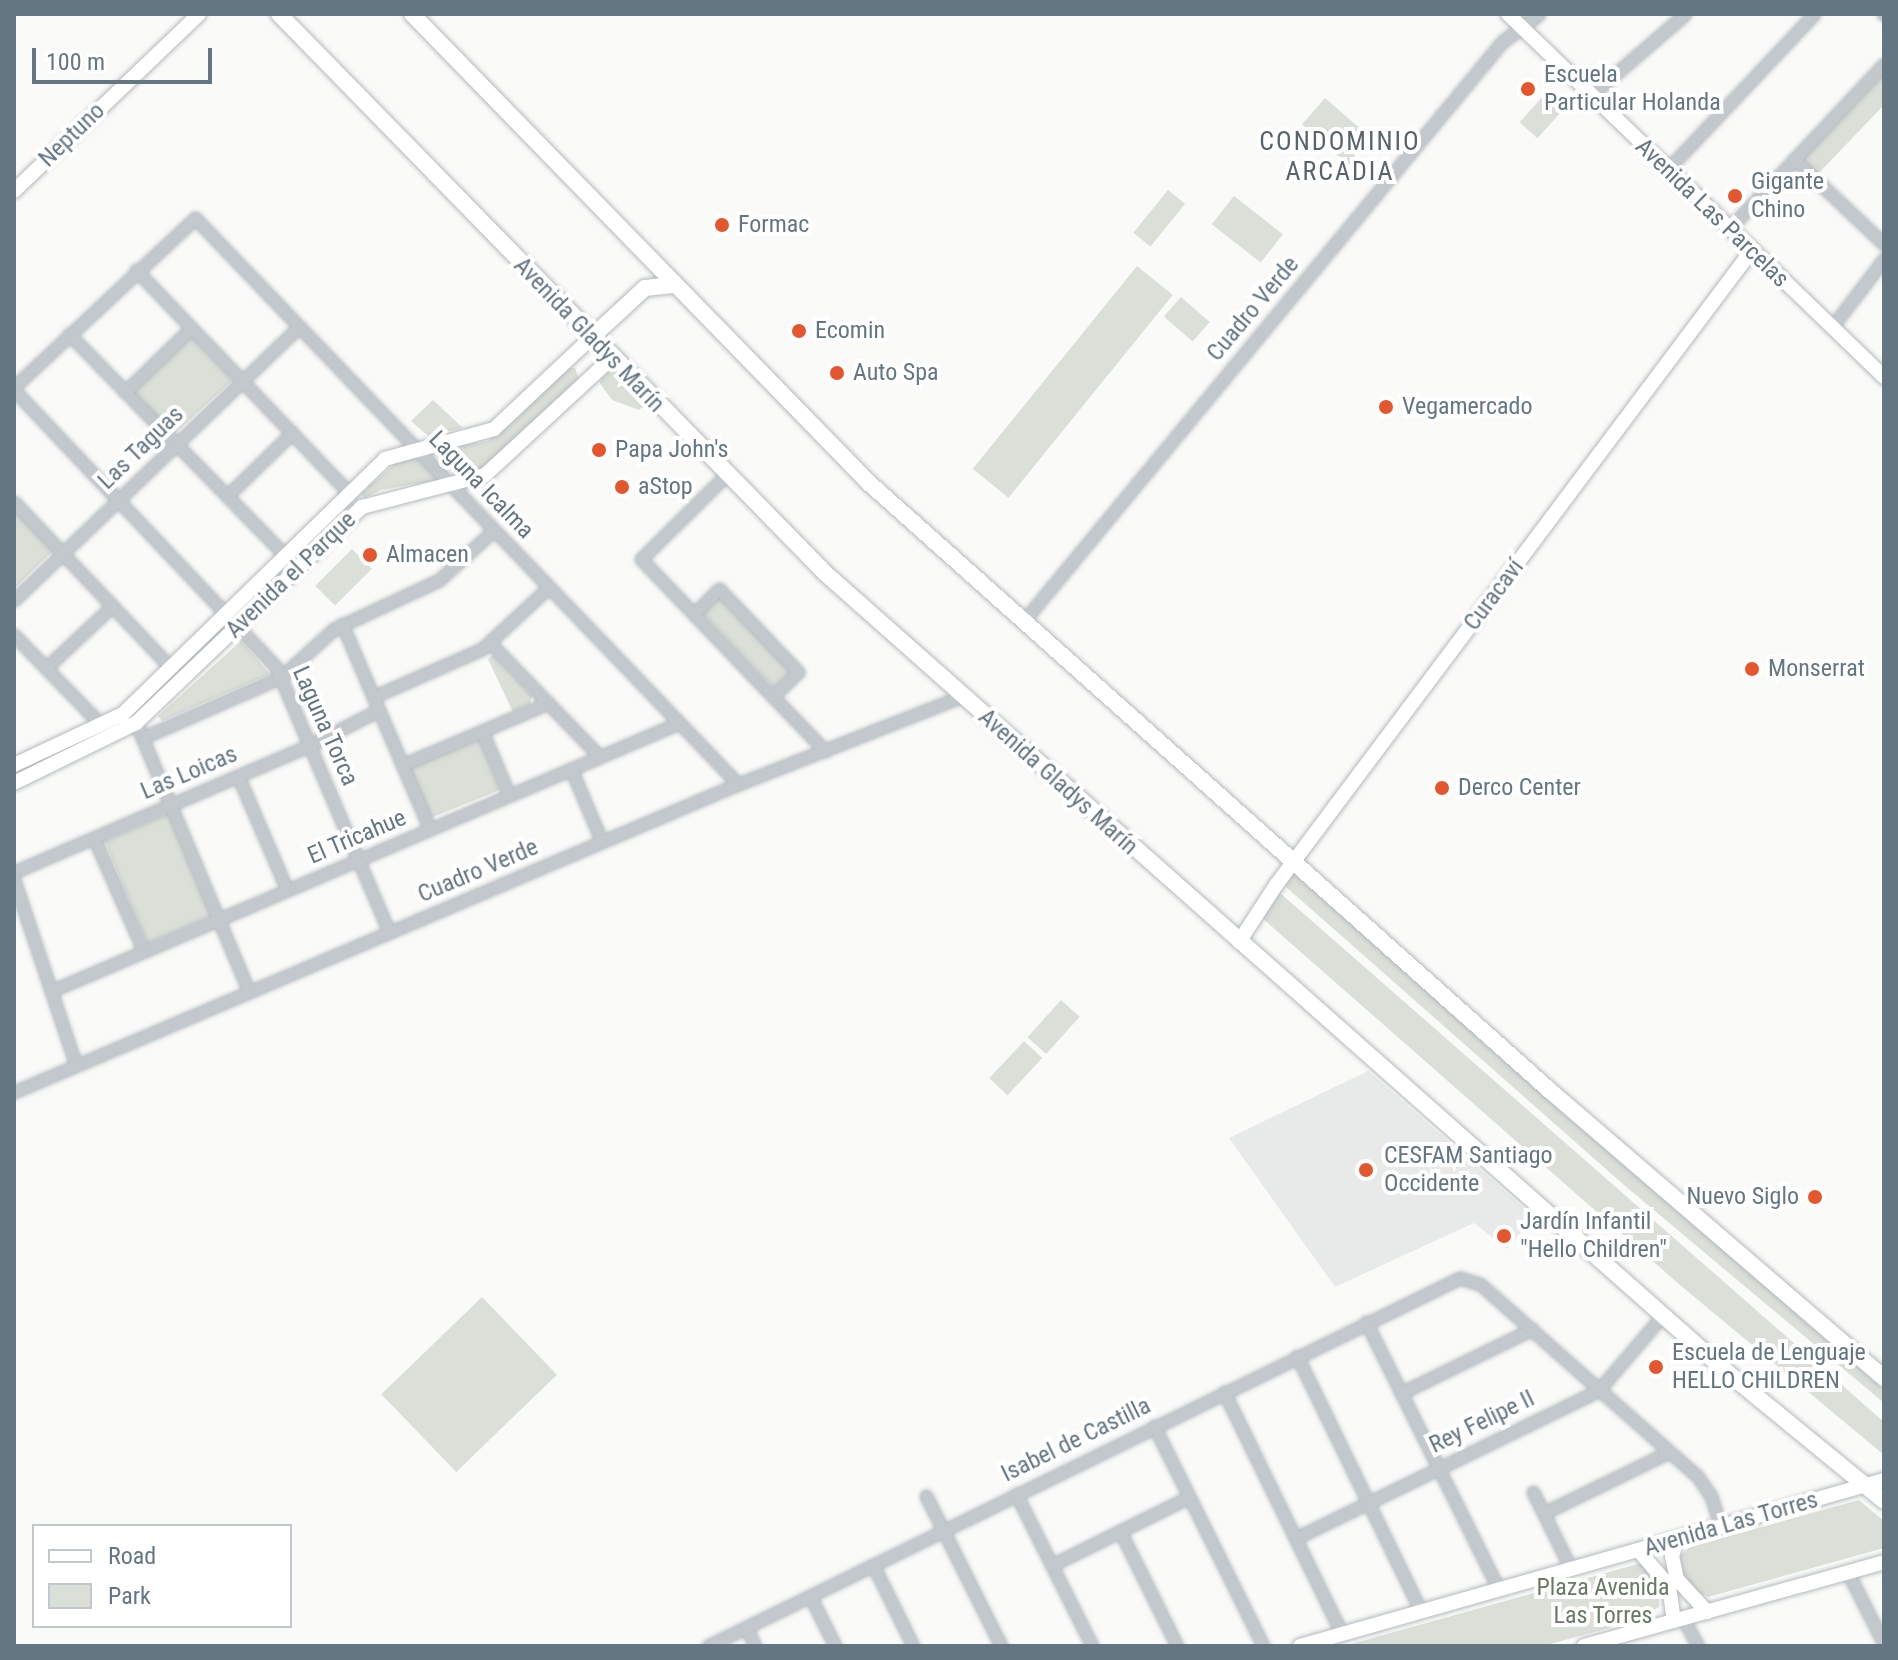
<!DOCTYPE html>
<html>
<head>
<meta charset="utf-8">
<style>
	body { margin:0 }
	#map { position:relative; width:1898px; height:1660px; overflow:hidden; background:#fafaf8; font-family:"Roboto Condensed",sans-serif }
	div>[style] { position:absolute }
	.built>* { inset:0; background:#e8e9e9 }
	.green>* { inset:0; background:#dadfd7; transform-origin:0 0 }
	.roads { filter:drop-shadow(0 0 2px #b3babf) drop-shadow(0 0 2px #b3babf) }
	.street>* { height:11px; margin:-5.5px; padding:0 5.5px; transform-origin:5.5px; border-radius:5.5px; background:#c3c8cc }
	.secondary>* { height:14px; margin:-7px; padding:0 7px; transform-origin:7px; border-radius:7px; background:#fff }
	.primary>* { height:16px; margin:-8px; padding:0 8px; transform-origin:8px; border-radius:8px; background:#fff }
	.dots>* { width:22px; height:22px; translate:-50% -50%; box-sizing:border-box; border:4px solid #fff; border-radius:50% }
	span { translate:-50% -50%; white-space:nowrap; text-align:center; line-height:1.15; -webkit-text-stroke:8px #fff; paint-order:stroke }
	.poi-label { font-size:24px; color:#657683 }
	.left { translate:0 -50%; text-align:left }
	.right { translate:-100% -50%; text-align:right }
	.street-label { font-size:24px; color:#657683 }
	.park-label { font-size:24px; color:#687a64 }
	.neighbourhood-label { font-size:26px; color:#57646e; letter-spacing:2px }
	.frame { position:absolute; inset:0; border:16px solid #657683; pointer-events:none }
	.legend { position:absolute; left:32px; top:1524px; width:260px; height:104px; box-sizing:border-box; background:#fff; border:2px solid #c1c8cd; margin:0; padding:10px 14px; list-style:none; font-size:24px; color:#657683 }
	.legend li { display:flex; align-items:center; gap:16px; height:40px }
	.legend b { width:40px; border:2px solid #c1c8cd }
	.scale { position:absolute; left:32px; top:48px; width:180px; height:36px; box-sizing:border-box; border:4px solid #657683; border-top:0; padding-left:10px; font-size:24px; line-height:28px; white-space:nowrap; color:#657683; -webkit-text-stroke:6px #fff; paint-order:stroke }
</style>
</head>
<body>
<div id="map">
	<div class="built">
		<div style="clip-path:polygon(1368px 1071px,1534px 1217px,1507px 1249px,1474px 1223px,1335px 1287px,1229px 1138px)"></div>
	</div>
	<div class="green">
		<div style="clip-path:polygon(1884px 71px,1884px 105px,1817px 175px,1800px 159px)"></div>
		<div style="left:1545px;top:94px;width:24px;height:38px;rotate:42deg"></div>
		<div style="left:1325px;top:98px;width:62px;height:35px;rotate:41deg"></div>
		<div style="left:1168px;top:190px;width:22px;height:55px;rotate:39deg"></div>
		<div style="left:1234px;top:196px;width:62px;height:36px;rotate:38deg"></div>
		<div style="left:1137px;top:266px;width:46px;height:261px;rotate:39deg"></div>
		<div style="left:1181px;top:297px;width:38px;height:26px;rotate:41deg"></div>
		<div style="left:190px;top:335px;width:62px;height:81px;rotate:47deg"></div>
		<div style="clip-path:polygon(567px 368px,575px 368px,580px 382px,481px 471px,456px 476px,435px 455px,441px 449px,488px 441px)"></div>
		<div style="clip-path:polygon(612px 368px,648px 404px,639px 410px,612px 400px,599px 382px)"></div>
		<div style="clip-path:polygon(433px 400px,463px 428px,428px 436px,411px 421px)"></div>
		<div style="clip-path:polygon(416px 457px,438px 480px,381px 490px,365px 498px,360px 494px,396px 463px)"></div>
		<div style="clip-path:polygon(14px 510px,53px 551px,14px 589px)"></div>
		<div style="left:352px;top:549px;width:28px;height:52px;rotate:45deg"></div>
		<div style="left:719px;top:597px;width:103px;height:23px;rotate:46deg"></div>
		<div style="clip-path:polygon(241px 641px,270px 674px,162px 721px,158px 716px)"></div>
		<div style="clip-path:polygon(493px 655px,532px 696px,530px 704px,513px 712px,488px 659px)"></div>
		<div style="left:479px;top:738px;width:56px;height:75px;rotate:68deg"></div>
		<div style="left:168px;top:814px;width:111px;height:69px;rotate:67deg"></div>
		<div style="clip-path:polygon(1294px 874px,1884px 1390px,1884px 1403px,1624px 1185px,1285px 886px)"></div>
		<div style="clip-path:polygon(1280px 893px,1884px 1422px,1884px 1455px,1680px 1285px,1261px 917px)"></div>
		<div style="left:1061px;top:1000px;width:25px;height:50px;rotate:42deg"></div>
		<div style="left:1024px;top:1041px;width:25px;height:51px;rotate:43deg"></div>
		<div style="left:482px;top:1297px;width:108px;height:140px;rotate:46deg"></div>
		<div style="clip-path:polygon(1859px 1500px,1884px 1521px,1884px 1548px,1708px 1597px,1685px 1586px,1680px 1556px,1690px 1547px)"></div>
		<div style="clip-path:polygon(1645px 1562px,1660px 1580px,1659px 1607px,1638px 1620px,1543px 1646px,1344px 1646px)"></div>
	</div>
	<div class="roads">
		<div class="street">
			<div style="left:1883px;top:14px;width:1px"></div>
			<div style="left:1590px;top:96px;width:125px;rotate:-40.8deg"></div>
			<div style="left:1794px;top:159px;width:124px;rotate:43.4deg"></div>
			<div style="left:1667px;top:170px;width:214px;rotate:-46.7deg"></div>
			<div style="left:1729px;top:229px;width:226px;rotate:-46.8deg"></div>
			<div style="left:136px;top:270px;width:310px;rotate:46.3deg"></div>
			<div style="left:1832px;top:327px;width:86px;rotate:-52.6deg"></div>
			<div style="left:69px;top:334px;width:309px;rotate:45.7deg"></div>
			<div style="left:14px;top:387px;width:248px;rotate:-43deg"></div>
			<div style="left:195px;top:218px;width:784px;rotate:46.19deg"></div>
			<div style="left:14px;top:390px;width:381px;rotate:46.6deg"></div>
			<div style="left:276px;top:667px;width:288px;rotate:66.9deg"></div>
			<div style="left:125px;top:392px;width:92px;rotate:-44.1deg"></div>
			<div style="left:725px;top:476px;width:118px;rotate:135.3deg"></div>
			<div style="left:641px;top:559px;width:266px;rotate:46.2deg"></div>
			<div style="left:227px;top:496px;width:91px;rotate:-44.1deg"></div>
			<div style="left:14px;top:502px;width:226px;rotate:46.6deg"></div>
			<div style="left:14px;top:600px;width:395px;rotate:-43.8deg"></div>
			<div style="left:695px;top:613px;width:34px;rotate:-45deg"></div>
			<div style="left:719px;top:589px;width:115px;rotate:46.4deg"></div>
			<div style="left:798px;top:672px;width:35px;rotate:136deg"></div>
			<div style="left:1022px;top:623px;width:754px;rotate:-50.44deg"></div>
			<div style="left:1502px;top:42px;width:46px;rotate:-37.1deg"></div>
			<div style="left:342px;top:624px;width:223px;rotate:66.8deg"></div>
			<div style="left:14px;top:635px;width:131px;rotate:45.9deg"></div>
			<div style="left:490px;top:643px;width:158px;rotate:46deg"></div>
			<div style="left:46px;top:668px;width:91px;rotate:-43.2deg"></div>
			<div style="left:373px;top:697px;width:119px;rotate:-23.8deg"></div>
			<div style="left:482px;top:649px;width:91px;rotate:-42.8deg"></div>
			<div style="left:136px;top:723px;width:292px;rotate:67.2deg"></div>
			<div style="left:482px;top:731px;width:69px;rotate:67.1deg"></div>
			<div style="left:142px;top:738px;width:152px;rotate:-23.7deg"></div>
			<div style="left:281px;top:677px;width:72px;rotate:-42.2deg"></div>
			<div style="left:334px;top:629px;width:116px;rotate:-25deg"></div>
			<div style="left:439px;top:580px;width:74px;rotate:-42.3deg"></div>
			<div style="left:402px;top:765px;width:159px;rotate:-23deg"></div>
			<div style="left:571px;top:769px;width:79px;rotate:67deg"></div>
			<div style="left:238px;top:776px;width:124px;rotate:66.7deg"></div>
			<div style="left:94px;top:838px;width:124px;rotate:66.3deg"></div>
			<div style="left:14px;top:872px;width:315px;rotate:-23.2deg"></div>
			<div style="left:304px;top:748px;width:84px;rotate:-26.9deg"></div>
			<div style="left:14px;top:880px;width:195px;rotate:71.5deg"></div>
			<div style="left:51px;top:991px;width:683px;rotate:-23.11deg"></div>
			<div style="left:14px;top:1092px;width:787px;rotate:-23.05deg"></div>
			<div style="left:738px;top:784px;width:241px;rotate:-21.4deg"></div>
			<div style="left:1366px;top:1322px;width:299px;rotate:63.6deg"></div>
			<div style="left:1297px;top:1356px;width:284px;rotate:64.1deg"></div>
			<div style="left:1224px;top:1392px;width:269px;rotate:64deg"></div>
			<div style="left:1401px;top:1393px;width:146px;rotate:-26deg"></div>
			<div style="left:1154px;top:1426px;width:246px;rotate:63.6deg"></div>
			<div style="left:1533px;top:1492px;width:86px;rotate:63.7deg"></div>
			<div style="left:1016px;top:1494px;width:170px;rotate:63.4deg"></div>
			<div style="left:926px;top:1496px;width:168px;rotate:63.4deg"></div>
			<div style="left:1544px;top:1513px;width:139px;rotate:-26deg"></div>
			<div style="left:1120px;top:1531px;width:128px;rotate:63.6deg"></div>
			<div style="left:1296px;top:1538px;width:336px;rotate:-26deg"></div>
			<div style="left:1598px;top:1391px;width:100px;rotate:-49.5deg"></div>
			<div style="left:873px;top:1565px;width:90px;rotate:63.7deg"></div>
			<div style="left:1052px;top:1565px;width:153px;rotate:-26.4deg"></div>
			<div style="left:1848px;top:1573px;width:80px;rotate:63.1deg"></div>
			<div style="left:810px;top:1596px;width:56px;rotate:63.4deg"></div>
			<div style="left:1683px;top:1618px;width:32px;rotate:62deg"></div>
			<div style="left:746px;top:1627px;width:21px;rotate:65deg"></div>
			<div style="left:708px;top:1646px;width:837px;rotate:-26.08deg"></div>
			<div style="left:1460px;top:1278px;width:21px;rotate:17deg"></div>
			<div style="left:1480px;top:1284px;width:291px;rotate:41.5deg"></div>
			<div style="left:1698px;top:1477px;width:23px;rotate:56deg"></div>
			<div style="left:1711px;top:1496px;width:34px;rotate:73deg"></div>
		</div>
		<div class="secondary">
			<div style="left:1508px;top:14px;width:523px;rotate:43.99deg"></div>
			<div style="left:14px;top:191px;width:256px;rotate:-43.7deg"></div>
			<div style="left:14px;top:765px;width:120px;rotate:-25.1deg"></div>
			<div style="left:123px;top:714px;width:366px;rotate:-44.2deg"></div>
			<div style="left:385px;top:459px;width:113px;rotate:-15.4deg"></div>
			<div style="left:494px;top:429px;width:134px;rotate:-43.2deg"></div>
			<div style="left:14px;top:783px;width:136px;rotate:-26.2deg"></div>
			<div style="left:136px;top:723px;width:313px;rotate:-43.7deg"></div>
			<div style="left:362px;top:507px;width:127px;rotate:-14.6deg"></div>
			<div style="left:485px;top:475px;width:173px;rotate:-42.7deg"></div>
			<div style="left:1239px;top:942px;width:68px;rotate:-57deg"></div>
			<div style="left:1276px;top:885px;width:794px;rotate:-53.14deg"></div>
			<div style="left:1677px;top:1540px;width:17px;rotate:107deg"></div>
			<div style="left:1672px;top:1556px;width:24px;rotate:78deg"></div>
			<div style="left:1677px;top:1579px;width:45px;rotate:47.7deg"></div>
			<div style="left:1639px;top:1551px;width:46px;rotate:49.4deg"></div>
			<div style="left:1669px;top:1586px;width:35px;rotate:82deg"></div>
			<div style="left:1300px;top:1646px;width:607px;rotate:-15.87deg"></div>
			<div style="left:1584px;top:1646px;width:312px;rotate:-15.6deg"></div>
		</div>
		<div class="primary">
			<div style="left:279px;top:14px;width:781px;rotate:45.67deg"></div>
			<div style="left:825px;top:573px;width:1208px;rotate:41.54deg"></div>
			<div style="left:1729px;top:1374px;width:200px;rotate:39.3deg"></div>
			<div style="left:412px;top:14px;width:653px;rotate:45.74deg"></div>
			<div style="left:868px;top:482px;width:912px;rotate:41.75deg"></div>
			<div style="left:1548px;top:1089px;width:443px;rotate:40.7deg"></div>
			<div style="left:592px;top:337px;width:72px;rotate:-42.8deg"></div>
			<div style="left:645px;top:288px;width:28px;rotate:-6deg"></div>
		</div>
	</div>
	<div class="dots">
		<div style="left:1528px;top:89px;background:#e4572e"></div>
		<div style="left:1735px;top:196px;background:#e4572e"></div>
		<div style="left:722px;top:225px;background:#e4572e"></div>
		<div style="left:799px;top:331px;background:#e4572e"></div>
		<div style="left:837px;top:373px;background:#e4572e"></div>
		<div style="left:1386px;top:407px;background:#e4572e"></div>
		<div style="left:599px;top:450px;background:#e4572e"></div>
		<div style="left:622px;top:487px;background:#e4572e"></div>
		<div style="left:370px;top:555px;background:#e4572e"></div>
		<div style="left:1752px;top:669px;background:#e4572e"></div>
		<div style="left:1442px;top:788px;background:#e4572e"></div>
		<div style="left:1366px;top:1170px;background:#e4572e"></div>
		<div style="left:1815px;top:1197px;background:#e4572e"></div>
		<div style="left:1504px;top:1236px;background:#e4572e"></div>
		<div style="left:1656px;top:1367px;background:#e4572e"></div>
	</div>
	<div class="poi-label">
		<span class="left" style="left:1544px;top:89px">Escuela<br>Particular Holanda</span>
		<span class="left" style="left:1751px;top:196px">Gigante<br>Chino</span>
		<span class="left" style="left:738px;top:225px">Formac</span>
		<span class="left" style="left:815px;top:331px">Ecomin</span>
		<span class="left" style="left:853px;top:373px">Auto Spa</span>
		<span class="left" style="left:1402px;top:407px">Vegamercado</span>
		<span class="left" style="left:615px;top:450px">Papa John's</span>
		<span class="left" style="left:638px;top:487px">aStop</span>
		<span class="left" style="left:386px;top:555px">Almacen</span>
		<span class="left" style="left:1768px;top:669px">Monserrat</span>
		<span class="left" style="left:1458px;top:788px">Derco Center</span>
		<span class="left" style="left:1384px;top:1170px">CESFAM Santiago<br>Occidente</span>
		<span class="right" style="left:1799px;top:1197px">Nuevo Siglo</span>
		<span class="left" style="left:1520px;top:1236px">Jardín Infantil<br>"Hello Children"</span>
		<span class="left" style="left:1672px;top:1367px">Escuela de Lenguaje<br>HELLO CHILDREN</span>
	</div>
	<div class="street-label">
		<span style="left:72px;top:135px;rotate:-44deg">Neptuno</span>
		<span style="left:1712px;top:213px;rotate:44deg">Avenida Las Parcelas</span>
		<span style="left:1253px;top:309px;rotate:-50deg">Cuadro Verde</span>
		<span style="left:589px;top:335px;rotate:46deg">Avenida Gladys Marín</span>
		<span style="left:141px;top:448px;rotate:-44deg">Las Taguas</span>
		<span style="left:481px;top:485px;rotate:46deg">Laguna Icalma</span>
		<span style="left:291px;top:575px;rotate:-44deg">Avenida el Parque</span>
		<span style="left:1494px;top:595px;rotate:-53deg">Curacaví</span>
		<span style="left:325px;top:726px;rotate:66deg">Laguna Torca</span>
		<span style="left:189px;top:773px;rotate:-23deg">Las Loicas</span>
		<span style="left:1058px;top:782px;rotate:42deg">Avenida Gladys Marín</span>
		<span style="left:357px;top:837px;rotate:-23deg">El Tricahue</span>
		<span style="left:478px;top:871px;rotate:-23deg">Cuadro Verde</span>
		<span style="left:1482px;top:1422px;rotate:-26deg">Rey Felipe II</span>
		<span style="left:1076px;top:1440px;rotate:-26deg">Isabel de Castilla</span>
		<span style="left:1731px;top:1524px;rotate:-16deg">Avenida Las Torres</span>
	</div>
	<div class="park-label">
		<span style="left:1603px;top:1602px">Plaza Avenida<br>Las Torres</span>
	</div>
	<div class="neighbourhood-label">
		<span style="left:1340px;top:157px">CONDOMINIO<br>ARCADIA</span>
	</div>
	<div class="frame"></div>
	<ul class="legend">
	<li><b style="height:10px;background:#fff"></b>Road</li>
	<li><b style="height:22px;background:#dadfd7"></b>Park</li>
	</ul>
	<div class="scale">100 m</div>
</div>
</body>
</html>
